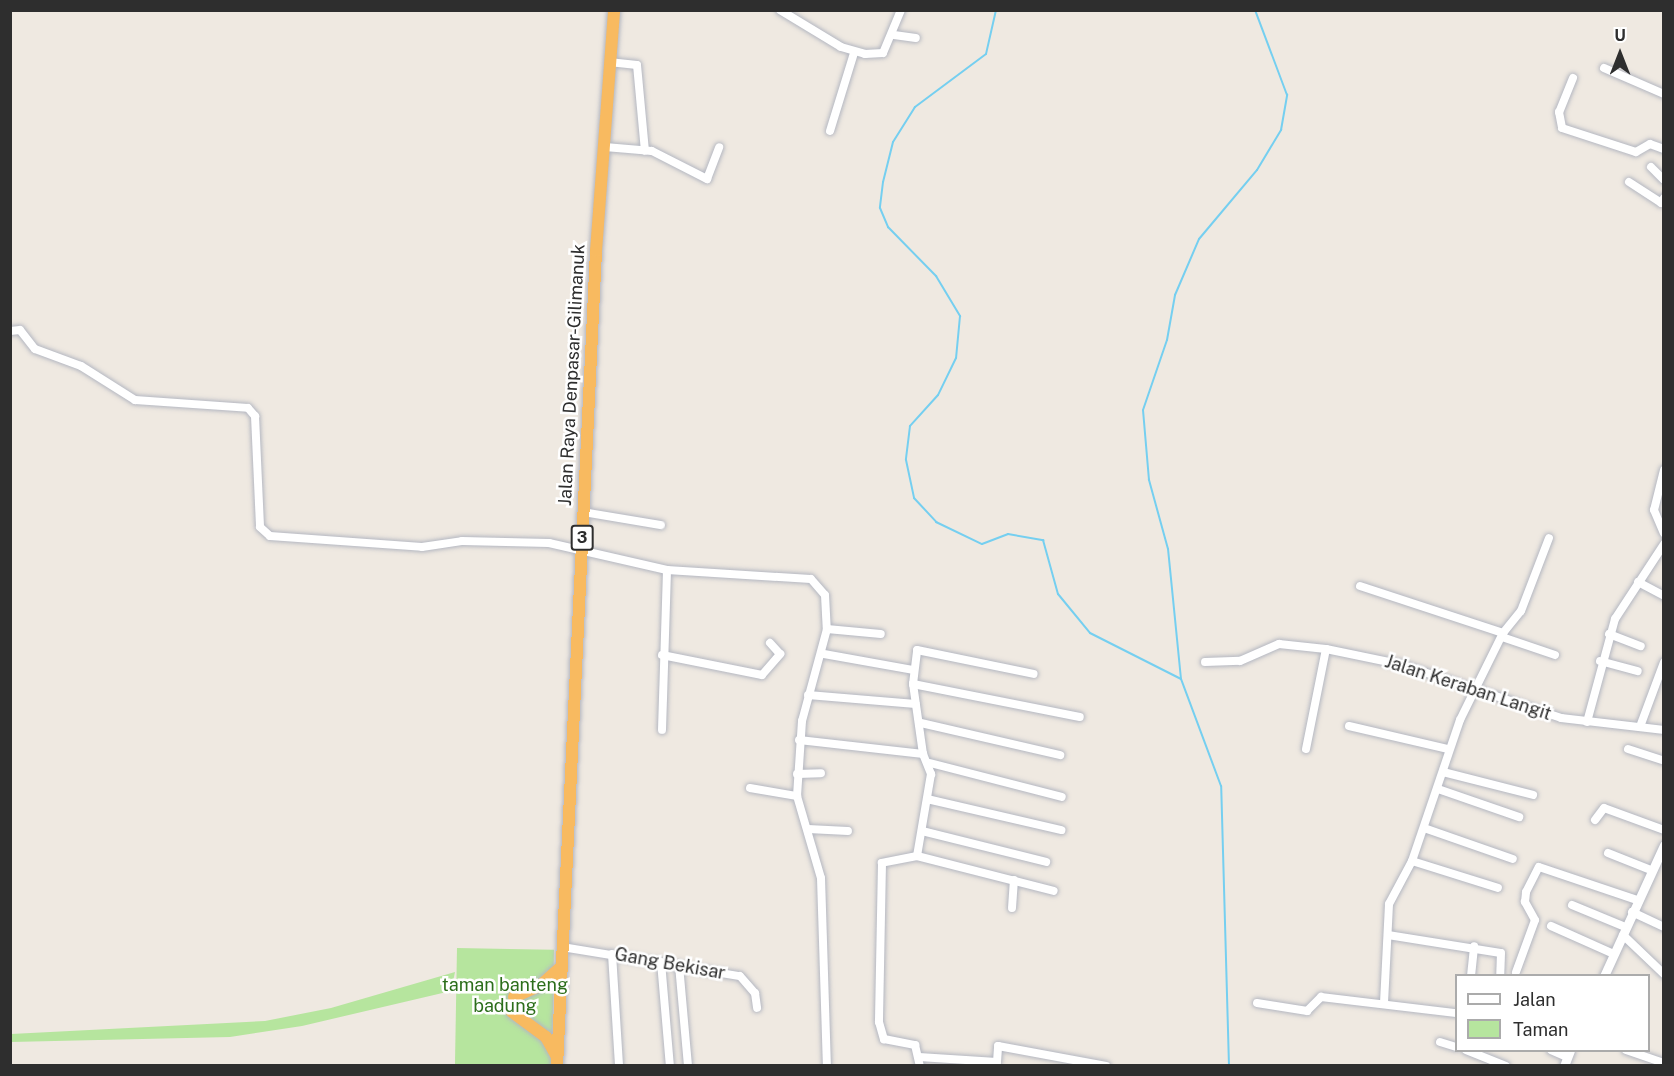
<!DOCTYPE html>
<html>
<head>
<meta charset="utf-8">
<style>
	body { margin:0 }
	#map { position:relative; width:1674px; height:1076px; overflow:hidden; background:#efe9e1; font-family:"Public Sans",sans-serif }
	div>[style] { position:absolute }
	.green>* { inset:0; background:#b6e59e; transform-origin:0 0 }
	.stream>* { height:2px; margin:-1px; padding:0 1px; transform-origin:1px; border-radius:1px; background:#75cff0 }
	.roads { filter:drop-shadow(0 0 2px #b4b7c1) drop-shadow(0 0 2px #b4b7c1) }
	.minor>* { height:8px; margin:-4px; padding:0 4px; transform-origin:4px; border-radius:4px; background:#fff }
	.tertiary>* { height:9px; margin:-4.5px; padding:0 4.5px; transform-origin:4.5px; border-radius:4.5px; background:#fff }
	.trunk>* { height:12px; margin:-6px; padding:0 6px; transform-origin:6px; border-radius:6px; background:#f8ba60 }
	span { translate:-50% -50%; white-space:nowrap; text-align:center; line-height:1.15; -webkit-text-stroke:5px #fff; paint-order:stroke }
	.shield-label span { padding:2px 4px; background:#fff; border:2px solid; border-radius:4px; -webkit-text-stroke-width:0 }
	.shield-label { font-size:16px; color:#2e2e2e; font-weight:700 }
	.street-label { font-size:18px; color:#2e2e2e }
	.park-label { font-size:18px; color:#2c6e1b }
	.frame { position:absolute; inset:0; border:12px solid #2e2e2e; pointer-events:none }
	.legend { position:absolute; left:1455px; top:974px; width:195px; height:78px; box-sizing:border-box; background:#fff; border:2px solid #ababab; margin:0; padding:8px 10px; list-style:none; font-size:18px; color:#2e2e2e }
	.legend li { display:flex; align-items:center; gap:12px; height:30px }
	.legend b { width:30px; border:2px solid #ababab }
	.north { position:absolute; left:1590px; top:24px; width:60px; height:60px; -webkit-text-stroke:4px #fff; paint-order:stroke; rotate:0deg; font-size:16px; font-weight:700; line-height:24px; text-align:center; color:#2e2e2e }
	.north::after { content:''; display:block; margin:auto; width:21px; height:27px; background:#2e2e2e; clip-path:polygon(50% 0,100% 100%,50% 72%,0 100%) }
</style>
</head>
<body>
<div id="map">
	<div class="green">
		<div style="left:457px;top:948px;width:97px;height:117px;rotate:1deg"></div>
		<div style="clip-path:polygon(455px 972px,451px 991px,302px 1026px,230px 1037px,11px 1042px,11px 1034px,265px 1021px,331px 1008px)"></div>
	</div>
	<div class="stream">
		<div style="left:996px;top:10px;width:45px;rotate:102.8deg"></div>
		<div style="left:986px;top:54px;width:89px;rotate:143.3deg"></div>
		<div style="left:915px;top:107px;width:41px;rotate:122.2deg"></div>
		<div style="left:893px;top:142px;width:41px;rotate:104deg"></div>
		<div style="left:883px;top:182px;width:26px;rotate:97deg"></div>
		<div style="left:880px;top:208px;width:21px;rotate:67deg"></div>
		<div style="left:888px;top:227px;width:69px;rotate:45.6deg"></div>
		<div style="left:936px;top:276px;width:47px;rotate:59deg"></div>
		<div style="left:960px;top:316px;width:42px;rotate:95.4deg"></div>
		<div style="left:956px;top:358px;width:41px;rotate:115.9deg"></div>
		<div style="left:938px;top:395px;width:42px;rotate:132.1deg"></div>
		<div style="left:910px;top:426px;width:34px;rotate:97deg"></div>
		<div style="left:906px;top:460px;width:39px;rotate:78deg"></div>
		<div style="left:914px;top:498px;width:33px;rotate:47deg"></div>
		<div style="left:936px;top:522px;width:51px;rotate:25.6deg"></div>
		<div style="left:982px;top:544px;width:28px;rotate:-21deg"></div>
		<div style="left:1008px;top:534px;width:36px;rotate:10deg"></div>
		<div style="left:1043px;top:540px;width:56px;rotate:74.5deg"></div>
		<div style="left:1058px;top:594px;width:50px;rotate:50.6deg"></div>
		<div style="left:1090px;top:633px;width:102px;rotate:26.8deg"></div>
		<div style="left:1229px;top:1066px;width:280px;rotate:-91.6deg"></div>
		<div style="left:1221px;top:786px;width:114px;rotate:-110.5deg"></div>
		<div style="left:1181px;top:679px;width:131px;rotate:-95.7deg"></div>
		<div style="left:1168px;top:549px;width:72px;rotate:-105.4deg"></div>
		<div style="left:1149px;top:480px;width:70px;rotate:-94.9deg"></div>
		<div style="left:1143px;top:410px;width:74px;rotate:-71.1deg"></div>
		<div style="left:1167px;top:340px;width:46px;rotate:-79.9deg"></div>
		<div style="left:1175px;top:295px;width:61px;rotate:-66.8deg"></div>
		<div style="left:1199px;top:239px;width:90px;rotate:-50deg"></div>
		<div style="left:1257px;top:170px;width:47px;rotate:-59deg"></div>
		<div style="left:1281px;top:130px;width:36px;rotate:-80deg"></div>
		<div style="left:1287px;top:95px;width:91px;rotate:-110.6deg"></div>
	</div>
	<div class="roads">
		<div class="minor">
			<div style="left:780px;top:10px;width:71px;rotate:31.2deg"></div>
			<div style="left:841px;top:47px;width:25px;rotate:16deg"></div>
			<div style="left:865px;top:54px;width:18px;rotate:-3deg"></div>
			<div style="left:883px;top:53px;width:47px;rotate:-67.3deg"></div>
			<div style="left:894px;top:35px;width:22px;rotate:8deg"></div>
			<div style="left:609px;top:62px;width:28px;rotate:6deg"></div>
			<div style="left:637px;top:65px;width:86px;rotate:84.7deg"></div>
			<div style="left:1604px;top:68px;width:65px;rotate:23.4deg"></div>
			<div style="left:1573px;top:78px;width:37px;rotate:112deg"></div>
			<div style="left:1559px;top:112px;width:16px;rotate:79deg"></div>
			<div style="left:1562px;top:128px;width:78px;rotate:18deg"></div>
			<div style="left:1636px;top:152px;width:16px;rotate:-30deg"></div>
			<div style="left:1650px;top:144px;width:15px;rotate:20deg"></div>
			<div style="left:830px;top:131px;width:82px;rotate:-72.9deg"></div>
			<div style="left:605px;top:147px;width:47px;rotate:4.9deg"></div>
			<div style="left:652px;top:151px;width:62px;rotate:27deg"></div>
			<div style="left:707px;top:179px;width:34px;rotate:-69deg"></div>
			<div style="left:1651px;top:167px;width:18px;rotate:45deg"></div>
			<div style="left:1629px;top:182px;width:38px;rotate:33deg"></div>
			<div style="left:1661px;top:203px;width:6px;rotate:-59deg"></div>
			<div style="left:10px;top:331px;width:10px;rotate:-6deg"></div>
			<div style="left:20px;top:330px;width:24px;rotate:52deg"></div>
			<div style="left:35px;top:349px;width:49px;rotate:20.3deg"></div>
			<div style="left:81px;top:366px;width:64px;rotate:32.2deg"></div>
			<div style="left:135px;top:400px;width:113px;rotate:4deg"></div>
			<div style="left:248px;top:408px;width:11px;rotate:49deg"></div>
			<div style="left:255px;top:416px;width:111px;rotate:87.4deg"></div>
			<div style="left:260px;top:527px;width:13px;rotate:42deg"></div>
			<div style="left:270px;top:536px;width:152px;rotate:4.1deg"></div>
			<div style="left:422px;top:547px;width:40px;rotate:-8.5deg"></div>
			<div style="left:462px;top:541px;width:87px;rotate:1.3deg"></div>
			<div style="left:549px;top:543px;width:121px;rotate:12.9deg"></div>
			<div style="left:667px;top:570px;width:144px;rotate:3.6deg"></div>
			<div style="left:811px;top:579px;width:21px;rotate:49deg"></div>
			<div style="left:825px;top:595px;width:34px;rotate:87deg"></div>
			<div style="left:827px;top:629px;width:95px;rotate:105.2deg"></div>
			<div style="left:802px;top:721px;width:75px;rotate:93.8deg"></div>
			<div style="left:797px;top:796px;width:85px;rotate:73.7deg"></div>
			<div style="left:821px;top:878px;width:188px;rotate:88.2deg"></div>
			<div style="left:1664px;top:470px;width:41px;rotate:104deg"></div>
			<div style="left:1654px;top:510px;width:25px;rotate:67deg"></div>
			<div style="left:583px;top:512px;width:79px;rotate:9.5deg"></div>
			<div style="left:1638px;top:582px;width:30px;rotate:28deg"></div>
			<div style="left:1360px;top:586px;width:151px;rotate:18.2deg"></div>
			<div style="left:827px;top:629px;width:54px;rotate:5.3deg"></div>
			<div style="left:1609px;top:634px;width:34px;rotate:21deg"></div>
			<div style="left:1502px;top:637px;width:56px;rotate:18.8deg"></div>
			<div style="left:824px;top:654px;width:90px;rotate:10.2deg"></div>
			<div style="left:662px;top:655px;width:102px;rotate:11.3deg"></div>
			<div style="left:762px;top:675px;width:28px;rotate:-49deg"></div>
			<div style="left:780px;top:654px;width:15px;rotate:-132deg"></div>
			<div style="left:1600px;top:661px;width:39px;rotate:15deg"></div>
			<div style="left:1205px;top:662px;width:35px;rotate:-2deg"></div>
			<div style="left:1240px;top:661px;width:43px;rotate:-23.6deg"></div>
			<div style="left:1279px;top:644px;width:47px;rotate:6.1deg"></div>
			<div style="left:1326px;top:649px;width:79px;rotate:11.7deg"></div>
			<div style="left:1403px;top:665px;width:167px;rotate:18.5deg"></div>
			<div style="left:1561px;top:718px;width:104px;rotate:6.6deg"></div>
			<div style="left:913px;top:684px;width:170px;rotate:11.2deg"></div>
			<div style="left:808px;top:695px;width:108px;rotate:4.8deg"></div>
			<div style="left:1587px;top:722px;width:107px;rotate:-74.8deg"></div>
			<div style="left:1615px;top:619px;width:90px;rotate:-56.8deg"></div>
			<div style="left:921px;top:723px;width:143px;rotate:13deg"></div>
			<div style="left:1641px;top:724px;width:66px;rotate:-69.6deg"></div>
			<div style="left:1349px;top:726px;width:102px;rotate:13.1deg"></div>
			<div style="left:662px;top:730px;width:160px;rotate:-88.2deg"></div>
			<div style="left:799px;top:740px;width:125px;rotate:6.4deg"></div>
			<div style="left:923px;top:754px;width:22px;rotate:68deg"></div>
			<div style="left:931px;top:774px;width:83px;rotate:99.7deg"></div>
			<div style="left:917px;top:856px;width:141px;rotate:14.3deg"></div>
			<div style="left:1306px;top:749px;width:102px;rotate:-78.7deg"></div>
			<div style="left:1628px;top:749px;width:38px;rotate:18deg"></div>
			<div style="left:923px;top:754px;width:71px;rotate:-98.1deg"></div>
			<div style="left:913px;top:684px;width:34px;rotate:-83deg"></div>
			<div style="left:917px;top:650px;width:119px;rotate:11.6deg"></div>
			<div style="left:930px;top:763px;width:136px;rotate:14.4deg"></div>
			<div style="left:1443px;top:772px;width:93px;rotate:14.3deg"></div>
			<div style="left:797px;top:774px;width:24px;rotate:-2deg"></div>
			<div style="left:750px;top:788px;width:48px;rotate:9.7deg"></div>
			<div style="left:1438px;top:789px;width:86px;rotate:19.1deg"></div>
			<div style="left:927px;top:799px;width:138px;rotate:13deg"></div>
			<div style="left:1595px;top:820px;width:15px;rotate:-53deg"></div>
			<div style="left:1604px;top:808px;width:64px;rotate:20.1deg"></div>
			<div style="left:1424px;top:828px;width:94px;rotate:19.2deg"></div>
			<div style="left:808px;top:829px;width:40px;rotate:2.9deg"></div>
			<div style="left:922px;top:831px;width:128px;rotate:14deg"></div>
			<div style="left:1608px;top:853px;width:46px;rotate:21.6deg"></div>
			<div style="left:917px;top:856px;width:36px;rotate:169deg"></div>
			<div style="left:882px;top:863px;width:159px;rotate:91.1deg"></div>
			<div style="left:879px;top:1022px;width:18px;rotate:74deg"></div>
			<div style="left:884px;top:1039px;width:32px;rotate:11deg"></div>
			<div style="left:915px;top:1045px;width:22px;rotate:77deg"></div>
			<div style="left:1412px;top:861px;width:90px;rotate:17.4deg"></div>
			<div style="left:1572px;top:905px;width:57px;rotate:22.5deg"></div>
			<div style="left:1012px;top:908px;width:28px;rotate:-86deg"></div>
			<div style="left:1632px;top:912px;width:35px;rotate:25deg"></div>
			<div style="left:1551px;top:926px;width:69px;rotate:24deg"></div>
			<div style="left:1388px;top:935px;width:114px;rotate:9.1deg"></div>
			<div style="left:1501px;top:953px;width:23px;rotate:92deg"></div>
			<div style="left:1623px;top:935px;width:57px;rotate:43.6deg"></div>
			<div style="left:562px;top:947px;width:180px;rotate:9.3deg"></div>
			<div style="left:740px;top:976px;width:23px;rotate:49deg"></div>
			<div style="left:755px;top:993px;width:15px;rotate:82deg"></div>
			<div style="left:612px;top:954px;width:112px;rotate:86.4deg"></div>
			<div style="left:661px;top:962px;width:104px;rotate:85.1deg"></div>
			<div style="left:679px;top:965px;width:101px;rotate:84.9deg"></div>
			<div style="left:1516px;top:972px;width:55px;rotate:-69.9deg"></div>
			<div style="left:1535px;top:920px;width:21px;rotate:-119deg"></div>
			<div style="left:1525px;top:902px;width:10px;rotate:-84deg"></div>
			<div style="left:1526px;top:892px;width:28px;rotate:-63deg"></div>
			<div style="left:1539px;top:867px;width:103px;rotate:18.6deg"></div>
			<div style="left:1471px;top:976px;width:30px;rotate:-84deg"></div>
			<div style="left:1257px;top:1003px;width:51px;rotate:9.1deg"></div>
			<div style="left:1307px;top:1011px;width:20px;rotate:-45deg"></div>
			<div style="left:1321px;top:997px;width:136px;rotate:6.8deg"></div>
			<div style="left:1384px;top:1003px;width:99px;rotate:-87.1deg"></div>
			<div style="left:1389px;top:904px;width:49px;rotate:-61.9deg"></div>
			<div style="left:1412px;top:861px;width:149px;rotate:-71.2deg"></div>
			<div style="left:1460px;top:720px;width:97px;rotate:-63.7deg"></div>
			<div style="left:1503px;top:633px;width:28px;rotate:-51deg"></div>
			<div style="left:1521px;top:611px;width:78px;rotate:-69deg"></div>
			<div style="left:1440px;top:1042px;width:17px;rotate:17deg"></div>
			<div style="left:1466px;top:1050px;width:43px;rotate:21.8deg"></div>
			<div style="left:1551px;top:1050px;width:17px;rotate:24deg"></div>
			<div style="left:1626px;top:1050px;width:40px;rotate:18.9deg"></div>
			<div style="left:919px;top:1057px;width:78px;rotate:3.7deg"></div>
			<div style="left:997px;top:1062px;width:16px;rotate:-86deg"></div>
			<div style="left:998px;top:1046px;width:110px;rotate:10.5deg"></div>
		</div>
		<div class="tertiary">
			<div style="left:1604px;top:976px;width:144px;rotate:-65.4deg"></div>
			<div style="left:1564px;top:1066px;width:17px;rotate:-69deg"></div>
		</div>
		<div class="trunk">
			<div style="left:514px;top:997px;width:30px;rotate:-24deg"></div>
			<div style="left:541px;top:985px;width:27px;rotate:-42deg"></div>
			<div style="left:512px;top:1012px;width:42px;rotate:36.3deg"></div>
			<div style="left:546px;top:1037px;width:21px;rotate:61deg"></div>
			<div style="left:557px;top:1066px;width:816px;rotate:-87.26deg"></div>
			<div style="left:596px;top:251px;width:242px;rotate:-85.7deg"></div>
		</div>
	</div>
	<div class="shield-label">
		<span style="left:582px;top:538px">3</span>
	</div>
	<div class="street-label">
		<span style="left:572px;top:375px;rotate:-87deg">Jalan Raya Denpasar-Gilimanuk</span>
		<span style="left:1468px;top:688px;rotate:18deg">Jalan Keraban Langit</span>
		<span style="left:670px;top:964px;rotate:10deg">Gang Bekisar</span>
	</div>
	<div class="park-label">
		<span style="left:505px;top:996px">taman banteng<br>badung</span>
	</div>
	<div class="frame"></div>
	<ul class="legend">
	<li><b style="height:8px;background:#fff"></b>Jalan</li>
	<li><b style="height:16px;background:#b6e59e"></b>Taman</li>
	</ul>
	<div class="north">U</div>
</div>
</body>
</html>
